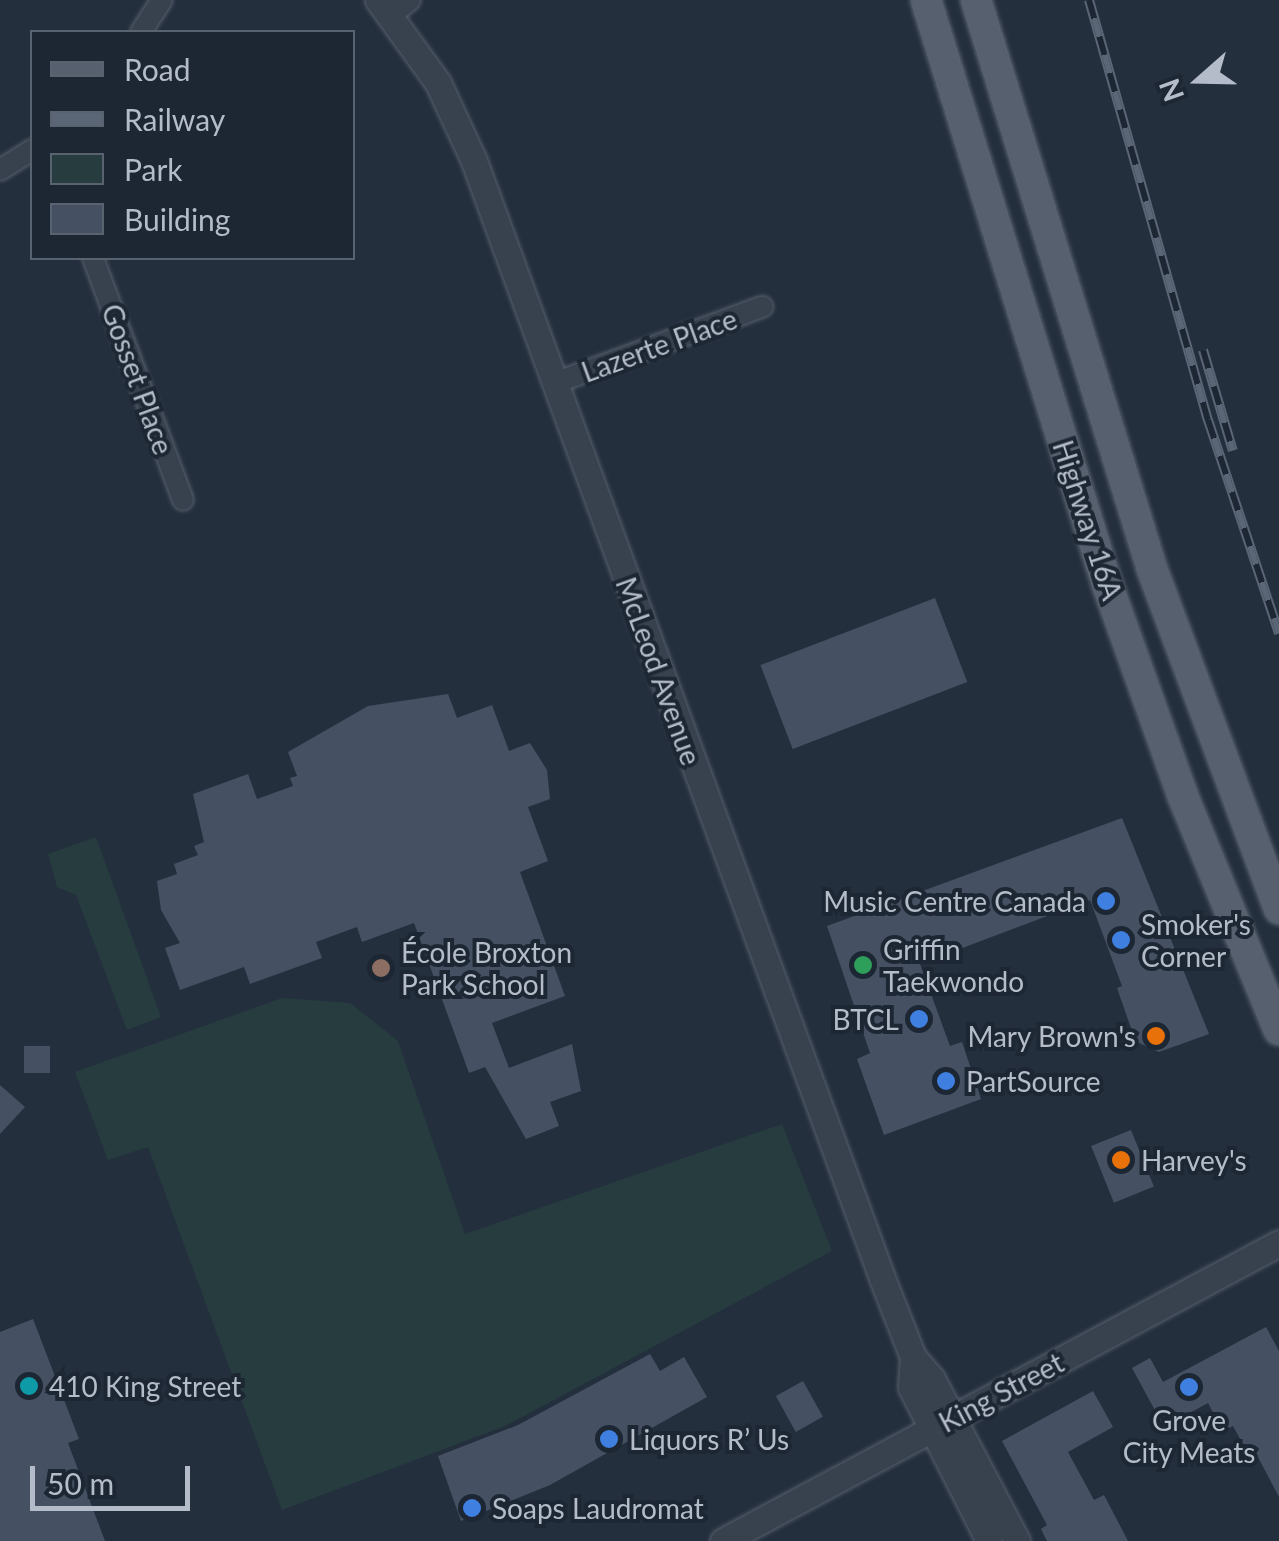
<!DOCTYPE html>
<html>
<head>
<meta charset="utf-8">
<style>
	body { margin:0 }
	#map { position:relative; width:1279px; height:1541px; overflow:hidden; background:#242f3e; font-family:Lato,sans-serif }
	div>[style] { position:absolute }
	.green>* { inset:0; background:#263c3f }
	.building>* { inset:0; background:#455162; transform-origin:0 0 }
	.roads { filter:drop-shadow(0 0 2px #565f6c) drop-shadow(0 0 2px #565f6c) }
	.minor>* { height:20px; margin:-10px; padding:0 10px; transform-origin:10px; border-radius:10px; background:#38414e }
	.tertiary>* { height:25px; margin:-12.5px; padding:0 12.5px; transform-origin:12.5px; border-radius:12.5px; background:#38414e }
	.primary>* { height:30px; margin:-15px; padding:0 15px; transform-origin:15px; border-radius:15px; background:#56606e }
	.rail>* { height:10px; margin-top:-5px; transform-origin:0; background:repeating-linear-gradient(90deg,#1d2633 0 19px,#5a6575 0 38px); box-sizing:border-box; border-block:2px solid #5a6575 }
	.dots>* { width:28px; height:28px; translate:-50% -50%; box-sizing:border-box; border:5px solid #1d2633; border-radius:50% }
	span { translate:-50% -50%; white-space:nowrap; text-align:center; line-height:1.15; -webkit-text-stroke:8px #1d2633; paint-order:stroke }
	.street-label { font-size:28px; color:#b4bcc9 }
	.poi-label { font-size:28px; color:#b4bcc9 }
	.right { translate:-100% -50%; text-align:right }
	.left { translate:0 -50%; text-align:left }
	.legend { position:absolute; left:30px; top:30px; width:325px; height:230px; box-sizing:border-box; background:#1d2633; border:2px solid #59626f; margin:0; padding:12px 18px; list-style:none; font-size:30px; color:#b4bcc9 }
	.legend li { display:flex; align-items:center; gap:20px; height:50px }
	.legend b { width:50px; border:2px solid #59626f }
	.north { position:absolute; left:1149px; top:30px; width:100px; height:100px; -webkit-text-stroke:8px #1d2633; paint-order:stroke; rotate:250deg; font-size:28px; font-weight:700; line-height:40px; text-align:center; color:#b4bcc9 }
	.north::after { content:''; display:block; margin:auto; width:35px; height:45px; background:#b4bcc9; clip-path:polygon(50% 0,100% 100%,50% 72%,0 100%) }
	.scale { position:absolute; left:30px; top:1466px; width:160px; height:45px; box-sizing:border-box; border:5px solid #b4bcc9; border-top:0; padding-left:12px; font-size:30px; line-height:35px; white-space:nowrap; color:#b4bcc9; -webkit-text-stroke:8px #1d2633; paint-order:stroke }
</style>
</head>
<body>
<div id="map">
	<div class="green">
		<div style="clip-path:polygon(96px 837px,161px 1017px,127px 1030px,76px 895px,57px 887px,48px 854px)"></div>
		<div style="clip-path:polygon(282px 998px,350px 1003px,398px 1041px,465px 1234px,782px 1124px,832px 1251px,505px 1426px,282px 1510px,148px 1147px,108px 1160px,75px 1072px)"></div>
	</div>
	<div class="building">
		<div style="left:935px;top:598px;width:90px;height:187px;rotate:69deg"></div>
		<div style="clip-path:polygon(448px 694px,457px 718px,492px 705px,509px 751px,530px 743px,547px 770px,550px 799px,528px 807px,548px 861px,520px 872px,565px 996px,492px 1023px,509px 1068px,572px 1044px,581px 1091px,550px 1102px,559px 1126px,526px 1139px,485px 1067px,469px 1073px,414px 923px,362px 942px,357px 927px,316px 942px,322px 958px,250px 984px,244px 967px,180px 990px,165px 948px,180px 943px,161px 910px,157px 881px,177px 874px,174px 864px,198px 855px,194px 846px,204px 842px,193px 794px,248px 774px,257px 799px,293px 786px,290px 778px,297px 776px,288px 752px,368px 706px)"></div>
		<div style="clip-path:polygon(1122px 818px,1209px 1034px,1159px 1052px,1128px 1038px,1131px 1028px,1117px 988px,1122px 986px,1090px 900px,920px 964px,950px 1046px,962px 1042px,981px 1099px,884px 1135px,857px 1059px,870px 1053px,827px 926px)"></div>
		<div style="left:24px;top:1046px;width:26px;height:27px"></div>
		<div style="clip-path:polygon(0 1085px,25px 1107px,0 1134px)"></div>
		<div style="left:1131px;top:1130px;width:61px;height:43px;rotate:68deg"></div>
		<div style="clip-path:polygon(33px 1319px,79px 1439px,68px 1443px,105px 1541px,0 1541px,0 1332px)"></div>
		<div style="clip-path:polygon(1266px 1327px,1279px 1351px,1279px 1497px,1251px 1444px,1245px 1448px,1233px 1426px,1223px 1431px,1208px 1403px,1164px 1427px,1132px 1368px,1150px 1358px,1163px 1382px)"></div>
		<div style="clip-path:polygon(650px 1354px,660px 1371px,684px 1357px,707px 1397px,550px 1485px,461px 1521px,438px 1456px,518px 1425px)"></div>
		<div style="left:803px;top:1381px;width:41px;height:31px;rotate:61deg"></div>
		<div style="clip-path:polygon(1093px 1391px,1113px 1427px,1068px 1452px,1094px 1500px,1104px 1495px,1128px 1541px,1047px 1541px,1041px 1529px,1047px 1525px,1002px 1441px)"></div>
	</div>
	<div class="roads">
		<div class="minor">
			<div style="left:391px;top:15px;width:24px;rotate:-38deg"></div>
			<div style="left:141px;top:32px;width:38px;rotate:-57deg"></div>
			<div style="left:0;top:170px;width:38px;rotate:-32deg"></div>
			<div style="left:93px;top:258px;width:258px;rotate:69.6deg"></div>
			<div style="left:555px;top:383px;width:221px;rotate:-20.2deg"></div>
		</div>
		<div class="tertiary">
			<div style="left:378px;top:0;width:102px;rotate:54.1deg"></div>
			<div style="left:438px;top:83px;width:86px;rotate:65.2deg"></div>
			<div style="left:474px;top:161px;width:1189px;rotate:69.93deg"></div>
			<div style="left:882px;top:1278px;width:85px;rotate:68.6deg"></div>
			<div style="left:913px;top:1357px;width:29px;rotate:49deg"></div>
			<div style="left:932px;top:1379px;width:183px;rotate:62.3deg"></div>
			<div style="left:913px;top:1357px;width:30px;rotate:94deg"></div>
			<div style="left:911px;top:1387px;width:173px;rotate:63.1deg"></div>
			<div style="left:723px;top:1541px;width:631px;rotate:-28.19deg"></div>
		</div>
		<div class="primary">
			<div style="left:926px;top:0;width:611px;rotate:72.78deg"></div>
			<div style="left:1107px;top:584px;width:223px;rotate:70.3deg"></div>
			<div style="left:1182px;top:794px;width:255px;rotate:67.7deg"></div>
			<div style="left:976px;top:0;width:596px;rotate:72.81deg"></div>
			<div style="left:1152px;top:569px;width:363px;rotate:69.5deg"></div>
		</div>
	</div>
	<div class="rail">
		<div style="left:1089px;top:0;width:437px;rotate:74.2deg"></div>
		<div style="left:1208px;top:420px;width:225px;rotate:71.6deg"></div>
		<div style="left:1203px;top:350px;width:105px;rotate:73.5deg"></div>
	</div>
	<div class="dots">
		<div style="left:1106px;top:901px;background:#3f7fe0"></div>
		<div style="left:1121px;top:940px;background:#3f7fe0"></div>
		<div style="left:863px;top:965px;background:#2e9e5b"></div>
		<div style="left:381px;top:968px;background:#8d6e63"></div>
		<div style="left:919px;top:1019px;background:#3f7fe0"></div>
		<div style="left:1156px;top:1036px;background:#e8710a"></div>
		<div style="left:946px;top:1081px;background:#3f7fe0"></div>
		<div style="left:1121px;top:1160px;background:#e8710a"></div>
		<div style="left:29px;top:1386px;background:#0f9aa8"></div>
		<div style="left:1189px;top:1387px;background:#3f7fe0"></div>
		<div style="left:609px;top:1439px;background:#3f7fe0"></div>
		<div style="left:472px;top:1508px;background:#3f7fe0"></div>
	</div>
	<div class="street-label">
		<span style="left:659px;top:345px;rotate:-20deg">Lazerte Place</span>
		<span style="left:138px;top:379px;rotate:70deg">Gosset Place</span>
		<span style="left:1088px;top:520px;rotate:72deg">Highway 16A</span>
		<span style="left:659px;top:671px;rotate:70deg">McLeod Avenue</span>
		<span style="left:1001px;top:1392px;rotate:-28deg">King Street</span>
	</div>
	<div class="poi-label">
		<span class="right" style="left:1086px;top:901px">Music Centre Canada</span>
		<span class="left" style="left:1141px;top:940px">Smoker's<br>Corner</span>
		<span class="left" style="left:883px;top:965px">Griffin<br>Taekwondo</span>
		<span class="left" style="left:401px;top:968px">École Broxton<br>Park School</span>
		<span class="right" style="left:899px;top:1019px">BTCL</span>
		<span class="right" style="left:1136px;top:1036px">Mary Brown's</span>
		<span class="left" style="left:966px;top:1081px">PartSource</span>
		<span class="left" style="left:1141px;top:1160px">Harvey's</span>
		<span class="left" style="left:49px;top:1386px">410 King Street</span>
		<span style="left:1189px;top:1436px">Grove<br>City Meats</span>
		<span class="left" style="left:629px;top:1439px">Liquors R’ Us</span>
		<span class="left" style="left:492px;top:1508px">Soaps Laudromat</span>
	</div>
	<ul class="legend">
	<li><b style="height:12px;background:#56606e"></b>Road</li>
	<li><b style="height:12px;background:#5a6575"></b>Railway</li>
	<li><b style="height:28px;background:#263c3f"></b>Park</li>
	<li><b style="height:28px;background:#455162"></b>Building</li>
	</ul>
	<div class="north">N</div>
	<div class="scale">50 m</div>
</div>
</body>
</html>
